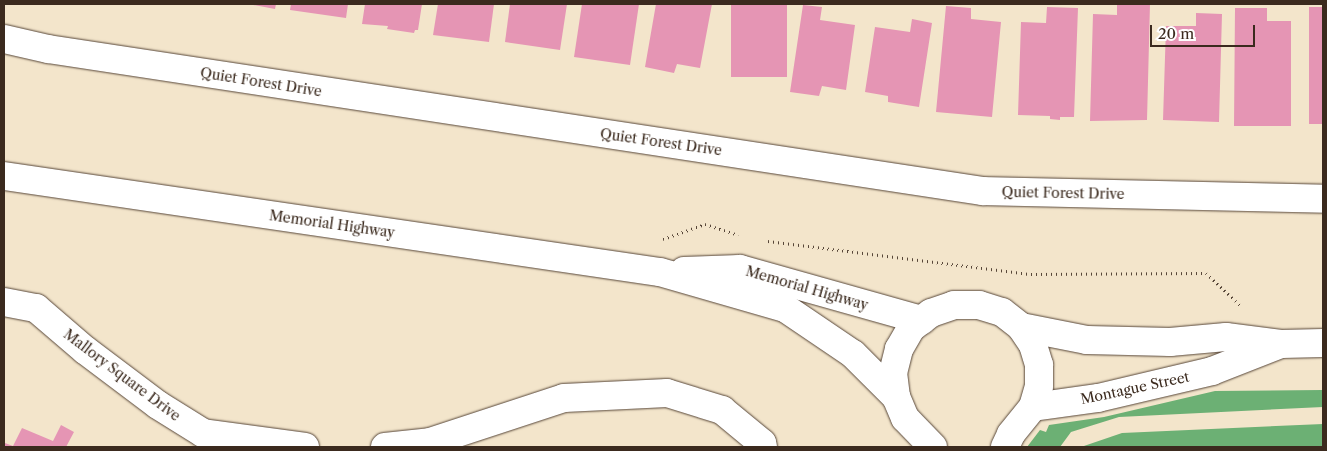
<!DOCTYPE html>
<html>
<head>
<meta charset="utf-8">
<style>
	body { margin:0 }
	#map { position:relative; width:1327px; height:451px; overflow:hidden; background:#f3e5cb; font-family:"Libre Caslon Text",serif }
	div>[style] { position:absolute }
	.forest>* { inset:0; background:#6cb074 }
	.building>* { inset:0; background:#e595b4; transform-origin:0 0 }
	.path>* { height:3px; margin-top:-1.5px; transform-origin:0; background:repeating-linear-gradient(90deg,#574638 0 1px,transparent 0 5px) }
	.roads { filter:drop-shadow(0 0 1px #574638) drop-shadow(0 0 1px #574638) }
	.minor>* { height:28px; margin:-14px; padding:0 14px; transform-origin:14px; border-radius:14px; background:#fff }
	span { translate:-50% -50%; white-space:nowrap; text-align:center; line-height:1.15; -webkit-text-stroke:4px #fff; paint-order:stroke }
	.street-label { font-size:14px; color:#3b2a1e }
	.frame { position:absolute; inset:0; border:5px solid #3b2a1e; pointer-events:none }
	.scale { position:absolute; left:1150px; top:25px; width:105px; height:22px; box-sizing:border-box; border:2px solid #3b2a1e; border-top:0; padding-left:6px; font-size:15px; line-height:18px; white-space:nowrap; color:#3b2a1e; -webkit-text-stroke:4px #fff; paint-order:stroke }
</style>
</head>
<body>
<div id="map">
	<div class="forest">
		<div style="clip-path:polygon(1323px 390px,1323px 407px,1119px 417px,1071px 432px,1060px 447px,1027px 447px,1040px 430px,1046px 432px,1049px 425px,1104px 417px,1215px 391px)"></div>
		<div style="clip-path:polygon(1323px 424px,1323px 447px,1081px 447px,1122px 433px)"></div>
	</div>
	<div class="building">
		<div style="clip-path:polygon(248px 4px,276px 4px,275px 9px)"></div>
		<div style="clip-path:polygon(291px 4px,348px 4px,346px 18px,290px 10px)"></div>
		<div style="clip-path:polygon(365px 4px,422px 4px,418px 30px,415px 30px,414px 33px,387px 29px,388px 26px,362px 24px)"></div>
		<div style="clip-path:polygon(438px 4px,494px 4px,489px 42px,433px 35px)"></div>
		<div style="clip-path:polygon(510px 4px,567px 4px,560px 50px,505px 42px)"></div>
		<div style="clip-path:polygon(582px 4px,639px 4px,630px 65px,574px 57px)"></div>
		<div style="clip-path:polygon(656px 4px,712px 4px,700px 68px,677px 64px,674px 73px,645px 67px)"></div>
		<div style="left:731px;top:4px;width:56px;height:73px"></div>
		<div style="clip-path:polygon(1117px 4px,1150px 4px,1147px 120px,1090px 121px,1093px 14px,1117px 15px)"></div>
		<div style="clip-path:polygon(803px 5px,822px 7px,820px 20px,855px 25px,846px 90px,822px 86px,819px 96px,790px 92px)"></div>
		<div style="clip-path:polygon(946px 6px,971px 8px,971px 19px,1001px 22px,992px 117px,936px 112px)"></div>
		<div style="clip-path:polygon(1047px 7px,1078px 8px,1074px 117px,1060px 117px,1060px 120px,1050px 119px,1050px 116px,1018px 115px,1021px 22px,1046px 23px)"></div>
		<div style="left:1309px;top:7px;width:14px;height:117px"></div>
		<div style="clip-path:polygon(1235px 8px,1267px 8px,1267px 21px,1291px 21px,1291px 126px,1234px 126px)"></div>
		<div style="clip-path:polygon(1196px 13px,1222px 14px,1219px 122px,1163px 120px,1166px 26px,1196px 26px)"></div>
		<div style="clip-path:polygon(912px 19px,932px 23px,919px 107px,888px 102px,888px 96px,865px 92px,875px 27px,910px 32px)"></div>
		<div style="clip-path:polygon(61px 425px,74px 432px,66px 447px,4px 447px,5px 443px,13px 446px,22px 428px,53px 441px)"></div>
	</div>
	<div class="path">
		<div style="left:663px;top:239px;width:45px;rotate:-19.7deg"></div>
		<div style="left:705px;top:224px;width:35px;rotate:18deg"></div>
		<div style="left:768px;top:241px;width:265px;rotate:7.2deg"></div>
		<div style="left:1031px;top:274px;width:175px;rotate:-0.3deg"></div>
		<div style="left:1206px;top:273px;width:47px;rotate:43.3deg"></div>
	</div>
	<div class="roads">
		<div class="minor">
			<div style="left:4px;top:39px;width:45px;rotate:12.8deg"></div>
			<div style="left:48px;top:49px;width:946px;rotate:8.64deg"></div>
			<div style="left:983px;top:191px;width:340px;rotate:1.3deg"></div>
			<div style="left:4px;top:176px;width:663px;rotate:8.33deg"></div>
			<div style="left:660px;top:272px;width:130px;rotate:16.1deg"></div>
			<div style="left:785px;top:308px;width:82px;rotate:34.1deg"></div>
			<div style="left:853px;top:354px;width:61px;rotate:45deg"></div>
			<div style="left:684px;top:271px;width:56px;rotate:-2deg"></div>
			<div style="left:740px;top:269px;width:189px;rotate:15.7deg"></div>
			<div style="left:4px;top:302px;width:33px;rotate:11deg"></div>
			<div style="left:36px;top:308px;width:65px;rotate:40.6deg"></div>
			<div style="left:85px;top:350px;width:91px;rotate:37deg"></div>
			<div style="left:158px;top:405px;width:53px;rotate:31.9deg"></div>
			<div style="left:203px;top:433px;width:103px;rotate:7.8deg"></div>
			<div style="left:1021px;top:327px;width:67px;rotate:11.1deg"></div>
			<div style="left:1087px;top:340px;width:83px;rotate:1.4deg"></div>
			<div style="left:1170px;top:342px;width:56px;rotate:-5.1deg"></div>
			<div style="left:1226px;top:337px;width:55px;rotate:7.3deg"></div>
			<div style="left:1281px;top:344px;width:42px;rotate:-1.4deg"></div>
			<div style="left:385px;top:447px;width:45px;rotate:-6.3deg"></div>
			<div style="left:430px;top:442px;width:141px;rotate:-18.2deg"></div>
			<div style="left:564px;top:398px;width:103px;rotate:-2.8deg"></div>
			<div style="left:667px;top:393px;width:58px;rotate:17.2deg"></div>
			<div style="left:722px;top:410px;width:52px;rotate:39.5deg"></div>
			<div style="left:762px;top:443px;width:4px;rotate:76deg"></div>
			<div style="left:933px;top:447px;width:40px;rotate:-134deg"></div>
			<div style="left:905px;top:418px;width:23px;rotate:-113deg"></div>
			<div style="left:896px;top:397px;width:24px;rotate:-97deg"></div>
			<div style="left:893px;top:373px;width:25px;rotate:-76deg"></div>
			<div style="left:899px;top:349px;width:24px;rotate:-60deg"></div>
			<div style="left:911px;top:328px;width:25px;rotate:-37deg"></div>
			<div style="left:931px;top:313px;width:24px;rotate:-19deg"></div>
			<div style="left:954px;top:305px;width:25px"></div>
			<div style="left:979px;top:305px;width:24px;rotate:17deg"></div>
			<div style="left:1002px;top:312px;width:24px;rotate:38deg"></div>
			<div style="left:1021px;top:327px;width:22px;rotate:56deg"></div>
			<div style="left:1033px;top:345px;width:21px;rotate:73deg"></div>
			<div style="left:1039px;top:365px;width:21px;rotate:90deg"></div>
			<div style="left:1039px;top:386px;width:22px;rotate:106deg"></div>
			<div style="left:1005px;top:447px;width:14px;rotate:-65deg"></div>
			<div style="left:1011px;top:434px;width:35px;rotate:-51deg"></div>
			<div style="left:1033px;top:407px;width:66px;rotate:-7.9deg"></div>
			<div style="left:1098px;top:398px;width:117px;rotate:-13.3deg"></div>
			<div style="left:1212px;top:371px;width:74px;rotate:-21.4deg"></div>
		</div>
	</div>
	<div class="street-label">
		<span style="left:261px;top:82px;rotate:9deg">Quiet Forest Drive</span>
		<span style="left:661px;top:142px;rotate:8deg">Quiet Forest Drive</span>
		<span style="left:1063px;top:193px;rotate:1deg">Quiet Forest Drive</span>
		<span style="left:332px;top:224px;rotate:8deg">Memorial Highway</span>
		<span style="left:807px;top:288px;rotate:16deg">Memorial Highway</span>
		<span style="left:122px;top:375px;rotate:37deg">Mallory Square Drive</span>
		<span style="left:1135px;top:388px;rotate:-12deg">Montague Street</span>
	</div>
	<div class="frame"></div>
	<div class="scale">20 m</div>
</div>
</body>
</html>
